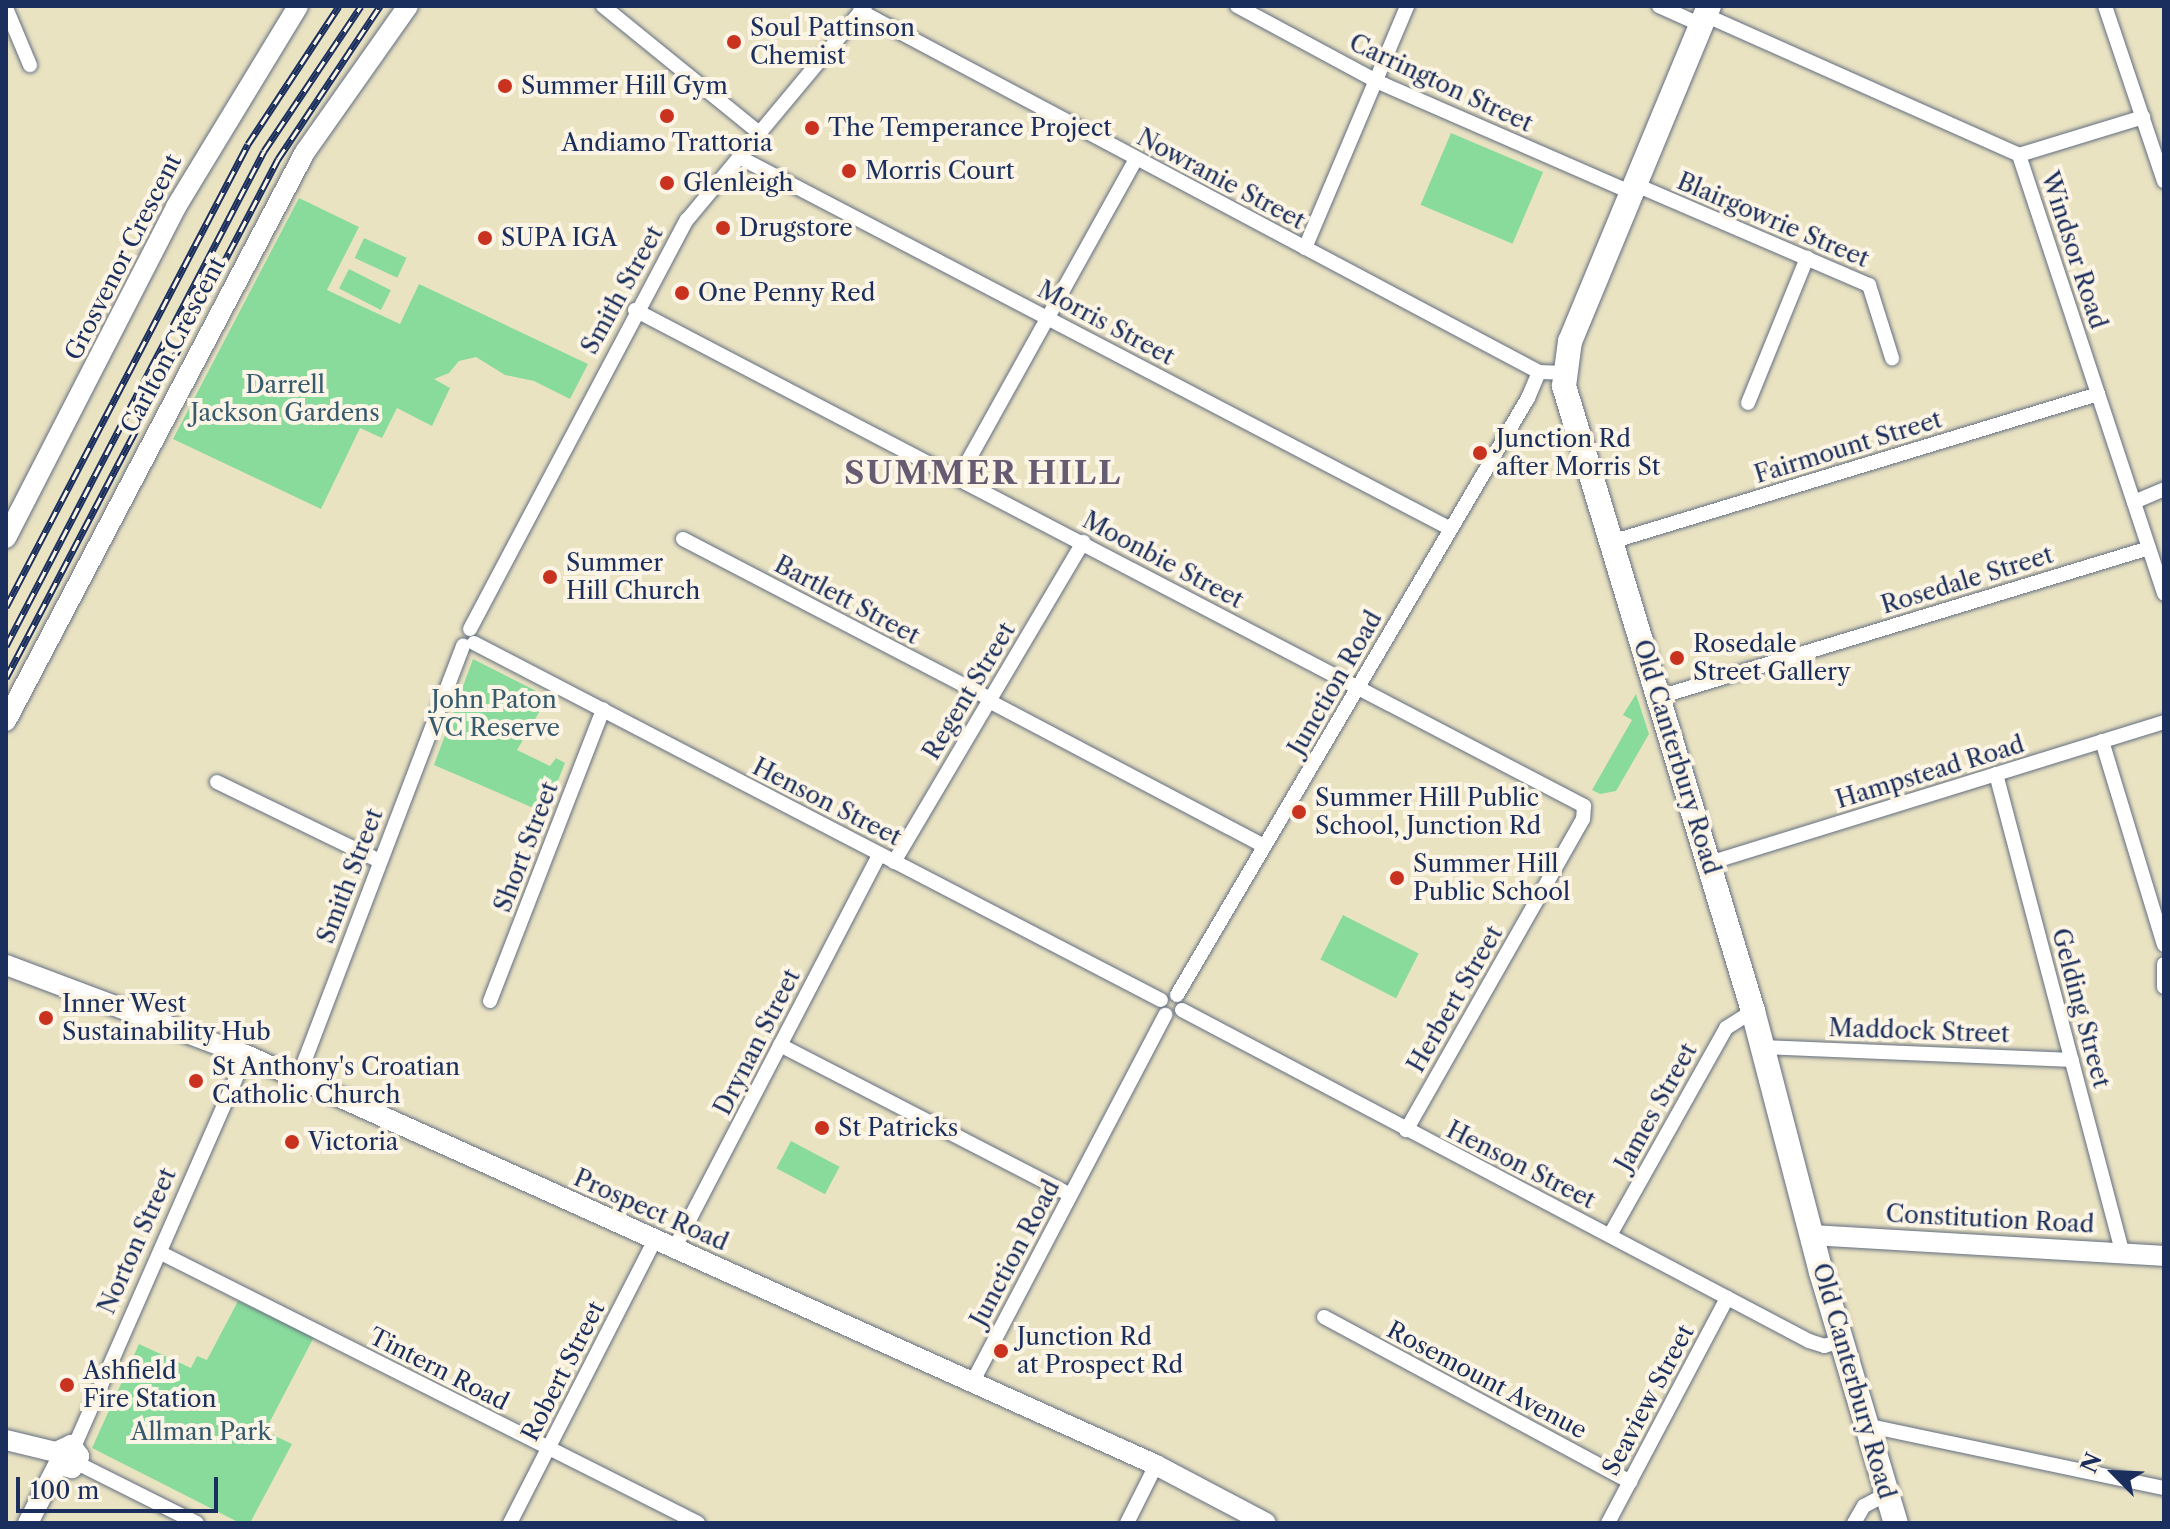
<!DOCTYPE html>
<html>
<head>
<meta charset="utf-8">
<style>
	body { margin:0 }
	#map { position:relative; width:2170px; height:1529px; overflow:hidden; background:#eae3c2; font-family:"Libre Caslon Text",serif }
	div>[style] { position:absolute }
	.green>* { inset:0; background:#89db9c; transform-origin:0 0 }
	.roads { filter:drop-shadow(0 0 2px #636e81) drop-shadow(0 0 2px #636e81) }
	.street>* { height:14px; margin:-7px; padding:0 7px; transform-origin:7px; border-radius:7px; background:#fff }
	.secondary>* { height:20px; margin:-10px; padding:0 10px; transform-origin:10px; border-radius:10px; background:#fff }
	.primary>* { height:24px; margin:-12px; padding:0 12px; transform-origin:12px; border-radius:12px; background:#fff }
	.rail>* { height:7px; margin-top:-3.5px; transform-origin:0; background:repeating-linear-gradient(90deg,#fcf5e5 0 12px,#1b2f5e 0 24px); box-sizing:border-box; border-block:2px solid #1b2f5e }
	.dots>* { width:22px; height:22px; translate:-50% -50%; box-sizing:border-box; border:4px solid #fcf5e5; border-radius:50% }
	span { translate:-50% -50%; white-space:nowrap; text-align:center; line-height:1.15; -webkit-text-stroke:8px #fcf5e5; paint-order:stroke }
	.poi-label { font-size:24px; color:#1b2f5e }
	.left { translate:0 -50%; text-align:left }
	.street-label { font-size:24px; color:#1b2f5e }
	.park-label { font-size:24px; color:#365a6e }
	.district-label { font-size:32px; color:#655b72; font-weight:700; letter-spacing:2px }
	.frame { position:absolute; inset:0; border:8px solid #1b2f5e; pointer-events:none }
	.north { position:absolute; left:2074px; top:1433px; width:80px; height:80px; -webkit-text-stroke:6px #fcf5e5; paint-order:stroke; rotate:294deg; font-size:22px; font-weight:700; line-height:32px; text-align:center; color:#1b2f5e }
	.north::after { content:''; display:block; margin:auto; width:28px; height:36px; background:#1b2f5e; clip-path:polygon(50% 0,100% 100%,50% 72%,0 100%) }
	.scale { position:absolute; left:16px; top:1477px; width:202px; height:36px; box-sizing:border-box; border:4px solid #1b2f5e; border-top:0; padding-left:10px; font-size:24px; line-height:28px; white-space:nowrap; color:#1b2f5e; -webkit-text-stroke:6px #fcf5e5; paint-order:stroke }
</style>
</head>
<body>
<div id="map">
	<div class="green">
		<div style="left:1451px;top:133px;width:100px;height:78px;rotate:23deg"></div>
		<div style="clip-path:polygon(299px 198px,359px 227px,327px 290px,400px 324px,419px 284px,588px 364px,570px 399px,534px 381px,505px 375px,476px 357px,459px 361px,449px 373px,434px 379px,450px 388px,432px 426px,397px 408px,382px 438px,360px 428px,321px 509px,173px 439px)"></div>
		<div style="left:364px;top:238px;width:47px;height:22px;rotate:25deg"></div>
		<div style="left:349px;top:269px;width:47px;height:22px;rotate:27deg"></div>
		<div style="clip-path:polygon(473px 659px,548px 697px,517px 750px,550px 766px,556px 758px,565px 763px,545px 813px,434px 765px)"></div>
		<div style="clip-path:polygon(1636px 694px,1649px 734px,1616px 791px,1600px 794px,1592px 790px,1632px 720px,1623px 715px)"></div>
		<div style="left:1343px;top:915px;width:85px;height:50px;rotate:27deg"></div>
		<div style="left:791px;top:1141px;width:55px;height:31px;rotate:28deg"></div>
		<div style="clip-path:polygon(238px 1301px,314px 1337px,265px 1431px,292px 1444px,250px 1523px,240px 1523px,92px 1448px,139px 1344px,191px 1368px,197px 1356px,207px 1360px)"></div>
	</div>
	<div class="roads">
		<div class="street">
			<div style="left:603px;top:6px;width:201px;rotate:39.1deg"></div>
			<div style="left:1237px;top:6px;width:158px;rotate:28.3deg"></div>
			<div style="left:1376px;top:81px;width:277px;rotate:23.6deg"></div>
			<div style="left:1659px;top:6px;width:46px;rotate:24.3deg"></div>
			<div style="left:2105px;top:6px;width:185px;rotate:71.4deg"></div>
			<div style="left:6px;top:8px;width:62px;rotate:67.2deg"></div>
			<div style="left:860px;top:11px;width:769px;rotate:28deg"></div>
			<div style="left:1539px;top:372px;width:25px;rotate:2deg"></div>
			<div style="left:1705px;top:15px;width:344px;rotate:24deg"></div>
			<div style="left:2019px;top:155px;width:462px;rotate:71.7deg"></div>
			<div style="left:2019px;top:155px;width:130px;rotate:-17deg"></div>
			<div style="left:739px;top:157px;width:803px;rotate:27.59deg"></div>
			<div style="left:1634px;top:184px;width:256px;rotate:23.3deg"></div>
			<div style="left:1869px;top:285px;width:77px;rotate:72.5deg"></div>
			<div style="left:1305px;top:248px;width:263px;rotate:-67.1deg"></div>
			<div style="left:635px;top:310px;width:1071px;rotate:27.59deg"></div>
			<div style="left:1584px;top:806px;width:13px;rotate:94deg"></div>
			<div style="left:1583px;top:819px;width:358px;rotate:119.6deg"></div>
			<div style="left:1748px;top:403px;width:157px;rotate:-67.9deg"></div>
			<div style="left:959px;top:477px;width:364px;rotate:-60.9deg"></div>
			<div style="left:2134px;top:502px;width:33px;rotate:-23deg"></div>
			<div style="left:683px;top:539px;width:346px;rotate:27.5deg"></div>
			<div style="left:1611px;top:542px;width:509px;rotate:-16.9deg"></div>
			<div style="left:470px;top:629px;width:463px;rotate:-62.1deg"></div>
			<div style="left:687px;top:220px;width:278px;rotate:-50.2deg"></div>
			<div style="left:474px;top:643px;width:774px;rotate:27.46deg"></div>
			<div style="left:1659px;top:697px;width:512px;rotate:-16.91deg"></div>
			<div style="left:989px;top:701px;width:311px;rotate:27.8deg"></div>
			<div style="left:2102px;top:741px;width:213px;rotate:73.1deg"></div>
			<div style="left:1996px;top:774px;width:497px;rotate:75.2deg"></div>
			<div style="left:217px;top:782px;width:181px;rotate:25.9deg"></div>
			<div style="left:894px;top:862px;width:372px;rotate:-59.4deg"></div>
			<div style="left:1709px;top:863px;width:476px;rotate:-17.2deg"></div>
			<div style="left:2164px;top:964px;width:23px;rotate:90deg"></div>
			<div style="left:1177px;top:995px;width:693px;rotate:-59.55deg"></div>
			<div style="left:1528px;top:398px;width:28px;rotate:-67deg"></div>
			<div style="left:490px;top:1001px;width:313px;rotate:-68.8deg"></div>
			<div style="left:1182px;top:1010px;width:709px;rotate:27.83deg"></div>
			<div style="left:1809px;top:1341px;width:16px;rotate:18deg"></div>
			<div style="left:1824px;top:1346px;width:19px;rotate:-16deg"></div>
			<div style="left:780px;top:1045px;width:326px;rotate:27.3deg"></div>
			<div style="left:1763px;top:1047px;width:309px;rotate:2.4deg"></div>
			<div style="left:298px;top:1078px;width:463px;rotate:-69.1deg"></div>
			<div style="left:1610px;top:1235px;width:237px;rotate:-60.7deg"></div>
			<div style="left:1726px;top:1028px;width:32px;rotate:-32deg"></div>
			<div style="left:674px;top:1249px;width:444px;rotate:-62.5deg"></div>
			<div style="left:161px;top:1253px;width:601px;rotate:26.69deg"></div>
			<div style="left:1324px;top:1317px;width:348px;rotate:28.3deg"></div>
			<div style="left:972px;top:1383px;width:416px;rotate:-62.3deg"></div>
			<div style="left:1865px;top:1425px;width:306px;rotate:11.9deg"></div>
			<div style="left:74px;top:1447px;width:428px;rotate:-66.3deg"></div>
			<div style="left:77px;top:1463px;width:134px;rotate:26.6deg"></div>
			<div style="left:510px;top:1523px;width:318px;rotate:-62.9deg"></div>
			<div style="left:1127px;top:1523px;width:65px;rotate:-63.4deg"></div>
			<div style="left:1608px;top:1523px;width:255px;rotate:-62.1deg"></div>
			<div style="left:1854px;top:1523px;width:20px;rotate:-60deg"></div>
			<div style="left:1864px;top:1506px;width:24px;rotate:-28deg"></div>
		</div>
		<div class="secondary">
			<div style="left:6px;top:538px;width:372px;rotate:-62.8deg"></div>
			<div style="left:176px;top:207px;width:235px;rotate:-58.7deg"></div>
			<div style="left:6px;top:721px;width:643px;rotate:-62.28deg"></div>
			<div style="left:305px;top:152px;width:179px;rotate:-54.8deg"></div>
			<div style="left:6px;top:965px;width:256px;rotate:20.6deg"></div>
			<div style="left:246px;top:1055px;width:998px;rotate:24.25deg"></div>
			<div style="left:1156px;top:1465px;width:124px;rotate:27.8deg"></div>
			<div style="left:1813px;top:1235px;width:352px;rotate:3.4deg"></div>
			<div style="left:6px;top:1440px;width:51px;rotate:13.5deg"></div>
			<div style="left:56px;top:1452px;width:17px;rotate:-25deg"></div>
			<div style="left:71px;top:1445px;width:14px;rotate:54deg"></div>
			<div style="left:79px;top:1456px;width:14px;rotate:120deg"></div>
			<div style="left:72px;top:1468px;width:14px;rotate:-168deg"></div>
			<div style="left:28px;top:1523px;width:65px;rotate:-62.7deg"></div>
		</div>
		<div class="primary">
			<div style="left:1709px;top:6px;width:363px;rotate:112.5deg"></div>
			<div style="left:1570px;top:341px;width:45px;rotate:97.6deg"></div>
			<div style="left:1564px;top:386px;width:653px;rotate:73.17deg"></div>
			<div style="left:1753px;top:1011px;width:270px;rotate:75.4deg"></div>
			<div style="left:1821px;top:1272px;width:262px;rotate:73.4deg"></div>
		</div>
	</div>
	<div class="rail">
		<div style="left:6px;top:607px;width:522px;rotate:-62.4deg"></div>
		<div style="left:248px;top:144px;width:165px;rotate:-56.6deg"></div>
		<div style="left:6px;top:646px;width:558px;rotate:-62.47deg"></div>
		<div style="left:264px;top:151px;width:174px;rotate:-56.2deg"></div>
		<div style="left:6px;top:678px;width:586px;rotate:-62.34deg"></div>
		<div style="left:278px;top:159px;width:184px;rotate:-56.3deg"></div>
	</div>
	<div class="dots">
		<div style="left:734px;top:42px;background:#c8321e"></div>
		<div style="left:505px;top:86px;background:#c8321e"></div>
		<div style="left:667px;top:116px;background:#c8321e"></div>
		<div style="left:812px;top:128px;background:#c8321e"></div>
		<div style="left:849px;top:171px;background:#c8321e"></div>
		<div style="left:667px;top:183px;background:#c8321e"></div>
		<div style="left:723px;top:228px;background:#c8321e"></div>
		<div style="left:485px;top:238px;background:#c8321e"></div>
		<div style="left:682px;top:293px;background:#c8321e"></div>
		<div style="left:1480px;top:453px;background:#c8321e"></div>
		<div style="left:550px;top:577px;background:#c8321e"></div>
		<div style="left:1677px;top:658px;background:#c8321e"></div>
		<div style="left:1299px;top:812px;background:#c8321e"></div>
		<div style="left:1397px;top:878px;background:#c8321e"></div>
		<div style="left:46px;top:1018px;background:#c8321e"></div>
		<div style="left:196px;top:1081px;background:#c8321e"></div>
		<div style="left:822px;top:1128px;background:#c8321e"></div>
		<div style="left:292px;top:1142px;background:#c8321e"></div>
		<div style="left:1001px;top:1351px;background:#c8321e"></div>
		<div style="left:67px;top:1385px;background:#c8321e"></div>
	</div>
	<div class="poi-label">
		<span class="left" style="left:750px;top:42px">Soul Pattinson<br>Chemist</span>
		<span class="left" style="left:521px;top:86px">Summer Hill Gym</span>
		<span class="left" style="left:828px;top:128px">The Temperance Project</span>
		<span style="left:667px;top:143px">Andiamo Trattoria</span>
		<span class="left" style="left:865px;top:171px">Morris Court</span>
		<span class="left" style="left:683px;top:183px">Glenleigh</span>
		<span class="left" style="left:739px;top:228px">Drugstore</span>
		<span class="left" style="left:501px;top:238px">SUPA IGA</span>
		<span class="left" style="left:698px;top:293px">One Penny Red</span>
		<span class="left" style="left:1496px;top:453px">Junction Rd<br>after Morris St</span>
		<span class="left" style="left:566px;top:577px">Summer<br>Hill Church</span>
		<span class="left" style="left:1693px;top:658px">Rosedale<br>Street Gallery</span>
		<span class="left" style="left:1315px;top:812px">Summer Hill Public<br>School, Junction Rd</span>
		<span class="left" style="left:1413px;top:878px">Summer Hill<br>Public School</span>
		<span class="left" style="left:62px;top:1018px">Inner West<br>Sustainability Hub</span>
		<span class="left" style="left:212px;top:1081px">St Anthony's Croatian<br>Catholic Church</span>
		<span class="left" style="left:838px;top:1128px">St Patricks</span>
		<span class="left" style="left:308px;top:1142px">Victoria</span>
		<span class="left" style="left:1017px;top:1351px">Junction Rd<br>at Prospect Rd</span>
		<span class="left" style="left:83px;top:1385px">Ashfield<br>Fire Station</span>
	</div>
	<div class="street-label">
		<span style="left:1441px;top:83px;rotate:25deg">Carrington Street</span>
		<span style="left:1221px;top:179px;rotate:28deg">Nowranie Street</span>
		<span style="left:1773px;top:220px;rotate:23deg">Blairgowrie Street</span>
		<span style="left:2074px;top:250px;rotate:72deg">Windsor Road</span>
		<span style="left:123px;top:257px;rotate:-63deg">Grosvenor Crescent</span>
		<span style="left:622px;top:290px;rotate:-61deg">Smith Street</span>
		<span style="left:1106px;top:323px;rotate:28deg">Morris Street</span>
		<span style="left:173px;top:345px;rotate:-62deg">Carlton Crescent</span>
		<span style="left:1848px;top:447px;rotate:-17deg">Fairmount Street</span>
		<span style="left:1163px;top:560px;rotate:28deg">Moonbie Street</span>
		<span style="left:1967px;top:580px;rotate:-17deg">Rosedale Street</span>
		<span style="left:847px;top:600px;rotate:28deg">Bartlett Street</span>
		<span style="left:1335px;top:683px;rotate:-60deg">Junction Road</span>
		<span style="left:969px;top:691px;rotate:-59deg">Regent Street</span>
		<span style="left:1677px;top:757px;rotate:73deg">Old Canterbury Road</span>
		<span style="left:1930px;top:772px;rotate:-17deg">Hampstead Road</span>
		<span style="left:827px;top:802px;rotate:27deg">Henson Street</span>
		<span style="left:526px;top:847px;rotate:-69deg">Short Street</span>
		<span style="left:350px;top:876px;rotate:-69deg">Smith Street</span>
		<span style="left:1455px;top:999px;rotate:-60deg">Herbert Street</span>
		<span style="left:2081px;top:1008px;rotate:75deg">Gelding Street</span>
		<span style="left:1919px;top:1031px;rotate:2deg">Maddock Street</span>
		<span style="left:757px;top:1042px;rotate:-63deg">Drynan Street</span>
		<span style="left:1656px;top:1107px;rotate:-61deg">James Street</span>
		<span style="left:1521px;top:1165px;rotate:27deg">Henson Street</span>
		<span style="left:651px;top:1210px;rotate:24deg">Prospect Road</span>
		<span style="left:1990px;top:1219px;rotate:3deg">Constitution Road</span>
		<span style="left:137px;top:1241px;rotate:-66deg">Norton Street</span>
		<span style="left:1015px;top:1253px;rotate:-62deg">Junction Road</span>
		<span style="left:439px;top:1369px;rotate:27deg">Tintern Road</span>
		<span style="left:563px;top:1371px;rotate:-63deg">Robert Street</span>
		<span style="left:1487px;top:1380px;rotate:28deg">Rosemount Avenue</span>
		<span style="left:1854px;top:1381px;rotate:74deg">Old Canterbury Road</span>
		<span style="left:1648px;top:1400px;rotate:-62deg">Seaview Street</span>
	</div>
	<div class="park-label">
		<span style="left:285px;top:399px">Darrell<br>Jackson Gardens</span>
		<span style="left:494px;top:714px">John Paton<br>VC Reserve</span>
		<span style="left:201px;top:1432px">Allman Park</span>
	</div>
	<div class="district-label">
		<span style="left:983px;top:473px">SUMMER HILL</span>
	</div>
	<div class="frame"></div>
	<div class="north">N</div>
	<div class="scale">100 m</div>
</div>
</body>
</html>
